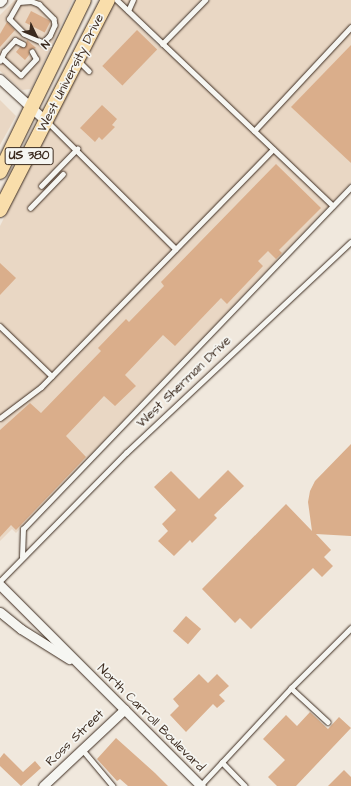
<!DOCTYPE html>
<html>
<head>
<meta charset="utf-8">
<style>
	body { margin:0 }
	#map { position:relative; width:351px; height:786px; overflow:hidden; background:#f0e8dd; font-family:"Architects Daughter",sans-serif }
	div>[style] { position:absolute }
	.built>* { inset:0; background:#e9d7c4 }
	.building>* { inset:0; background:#daae8b; transform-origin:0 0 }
	.roads { filter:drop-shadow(0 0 1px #3b2a1e) drop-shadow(0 0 1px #3b2a1e) }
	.service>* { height:4.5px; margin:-2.25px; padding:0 2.25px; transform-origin:2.25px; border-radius:2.25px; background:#f6f6f2 }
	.minor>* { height:9px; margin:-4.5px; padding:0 4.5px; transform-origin:4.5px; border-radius:4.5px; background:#f6f6f2 }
	.primary>* { height:14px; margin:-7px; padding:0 7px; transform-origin:7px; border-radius:7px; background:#f9deab }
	span { translate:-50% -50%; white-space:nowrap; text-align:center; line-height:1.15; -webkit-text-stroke:3.5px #f6f6f2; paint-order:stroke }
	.shield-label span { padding:1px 3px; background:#f6f6f2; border:1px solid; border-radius:3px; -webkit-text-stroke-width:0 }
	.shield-label { font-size:12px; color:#3b2a1e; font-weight:700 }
	.street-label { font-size:13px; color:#3b2a1e }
	.north { position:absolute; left:16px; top:16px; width:40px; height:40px; -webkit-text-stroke:3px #f6f6f2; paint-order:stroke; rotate:133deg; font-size:11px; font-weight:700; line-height:16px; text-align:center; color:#3b2a1e }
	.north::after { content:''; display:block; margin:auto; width:14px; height:18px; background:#3b2a1e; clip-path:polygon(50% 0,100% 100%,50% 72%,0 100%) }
</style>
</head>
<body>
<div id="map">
	<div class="built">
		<div style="clip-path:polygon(15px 0,73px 0,31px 89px,22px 90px,0 71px,0 15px)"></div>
		<div style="clip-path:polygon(113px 0,162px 49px,210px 0,351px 0,351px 183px,16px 533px,12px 529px,0 541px,0 226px)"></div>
		<div style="clip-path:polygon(120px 0,201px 0,162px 40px)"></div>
		<div style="clip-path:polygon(0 100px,16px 116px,0 145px)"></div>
	</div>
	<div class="building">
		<div style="left:31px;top:11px;width:22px;height:13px;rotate:27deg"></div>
		<div style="clip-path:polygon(7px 22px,15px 30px,0 47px,0 34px)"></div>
		<div style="left:137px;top:30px;width:28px;height:50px;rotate:44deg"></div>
		<div style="clip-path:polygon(27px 40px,36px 48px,29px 50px,29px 55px,25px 60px,16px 52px,20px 47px,25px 47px)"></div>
		<div style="clip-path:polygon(351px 45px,351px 163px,291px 107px)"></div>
		<div style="clip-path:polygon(102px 105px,117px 119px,112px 125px,115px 127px,102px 140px,99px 137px,95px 142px,80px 128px)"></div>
		<div style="clip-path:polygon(276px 164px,321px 208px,279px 250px,282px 253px,276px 259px,268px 251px,258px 261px,263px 266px,227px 304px,221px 298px,175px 346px,163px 335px,125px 375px,136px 386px,115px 406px,104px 396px,66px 436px,86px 457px,16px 530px,11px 525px,0 537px,0 430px,30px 403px,41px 413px,101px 351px,98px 348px,126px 319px,129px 322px,164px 286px,161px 282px)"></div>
		<div style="clip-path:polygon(0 263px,16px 278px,0 295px)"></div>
		<div style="clip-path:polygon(351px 444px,351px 536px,316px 534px,331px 550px,324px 557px,333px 566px,322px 577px,313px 568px,251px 629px,240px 618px,235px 623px,202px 589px,286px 504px,312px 531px,308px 502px,310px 491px,315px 481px)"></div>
		<div style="clip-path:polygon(228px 470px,244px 486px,214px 515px,217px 518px,192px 543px,190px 540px,174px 556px,158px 541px,168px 531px,162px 524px,176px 510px,154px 487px,171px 471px,199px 499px)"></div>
		<div style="left:186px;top:616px;width:20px;height:20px;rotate:41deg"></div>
		<div style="clip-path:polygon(199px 674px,208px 683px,217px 674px,229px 686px,219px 695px,225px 701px,217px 708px,213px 704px,186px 732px,170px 715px,179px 706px,173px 699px)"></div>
		<div style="clip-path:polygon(310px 712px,328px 729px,339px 717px,351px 728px,296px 786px,277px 786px,268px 777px,285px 760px,263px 739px,286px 715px,297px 726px)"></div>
		<div style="clip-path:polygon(116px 738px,155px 773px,168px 786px,128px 786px,120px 779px,117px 781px,97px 759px)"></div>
		<div style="clip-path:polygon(4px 753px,23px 772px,35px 761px,41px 768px,21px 786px,0 766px,0 758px)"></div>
		<div style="clip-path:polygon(344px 770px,351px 777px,351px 786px,328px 786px)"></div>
	</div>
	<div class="roads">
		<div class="service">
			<div style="left:117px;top:0;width:298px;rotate:43.6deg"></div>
			<div style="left:31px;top:1px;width:9px;rotate:21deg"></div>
			<div style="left:39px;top:4px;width:21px;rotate:45deg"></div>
			<div style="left:54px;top:19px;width:6px;rotate:81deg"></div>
			<div style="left:55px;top:25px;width:12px;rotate:114deg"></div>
			<div style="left:50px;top:36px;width:10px;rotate:135deg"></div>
			<div style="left:43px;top:43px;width:21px;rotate:-155deg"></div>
			<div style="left:24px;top:34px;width:21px;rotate:-135deg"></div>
			<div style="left:9px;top:19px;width:20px;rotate:-60deg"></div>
			<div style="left:19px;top:2px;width:12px;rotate:-5deg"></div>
			<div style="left:128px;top:11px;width:12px;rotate:-66deg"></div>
			<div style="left:162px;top:44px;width:62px;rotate:-45.7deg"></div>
			<div style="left:3px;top:59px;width:24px;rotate:42deg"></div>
			<div style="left:21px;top:75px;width:22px;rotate:-47deg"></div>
			<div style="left:36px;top:59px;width:8px;rotate:-120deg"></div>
			<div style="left:0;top:61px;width:10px;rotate:-66deg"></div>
			<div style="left:4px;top:52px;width:16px;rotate:-47deg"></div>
			<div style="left:15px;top:40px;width:9px;rotate:27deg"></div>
			<div style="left:79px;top:61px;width:14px;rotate:45deg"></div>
			<div style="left:48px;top:122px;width:180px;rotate:44.8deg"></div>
			<div style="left:254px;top:131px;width:142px;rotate:-47deg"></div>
			<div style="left:41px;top:186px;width:52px;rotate:-45.8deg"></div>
			<div style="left:30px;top:208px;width:47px;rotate:-45.9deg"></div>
			<div style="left:0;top:326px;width:72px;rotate:43.9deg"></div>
			<div style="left:0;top:418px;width:51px;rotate:-37.1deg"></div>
			<div style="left:41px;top:387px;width:332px;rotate:-45.7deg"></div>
			<div style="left:22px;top:557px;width:28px;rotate:-88deg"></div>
			<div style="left:23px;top:529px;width:474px;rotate:-46.2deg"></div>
			<div style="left:0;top:581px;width:180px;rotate:-45.5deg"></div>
			<div style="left:126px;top:453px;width:308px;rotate:-43.2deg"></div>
			<div style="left:291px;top:688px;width:85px;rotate:-45deg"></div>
			<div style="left:82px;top:749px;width:48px;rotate:50deg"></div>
			<div style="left:222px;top:762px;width:33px;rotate:46deg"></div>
			<div style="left:200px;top:786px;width:134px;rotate:-47.1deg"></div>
			<div style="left:291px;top:688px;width:50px;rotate:42.6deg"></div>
		</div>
		<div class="minor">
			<div style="left:0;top:2px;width:3px;rotate:-45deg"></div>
			<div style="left:0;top:79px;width:62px;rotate:42.4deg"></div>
			<div style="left:0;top:585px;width:284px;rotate:45deg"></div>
			<div style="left:0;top:612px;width:27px;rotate:39deg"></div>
			<div style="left:21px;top:629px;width:57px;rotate:32deg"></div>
			<div style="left:43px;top:786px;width:112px;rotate:-43.2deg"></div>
		</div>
		<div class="primary">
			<div style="left:0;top:172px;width:191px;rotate:-64deg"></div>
			<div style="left:0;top:210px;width:236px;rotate:-62.8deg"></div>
		</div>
	</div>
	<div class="shield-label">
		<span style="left:29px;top:156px">US 380</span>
	</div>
	<div class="street-label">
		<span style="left:71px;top:73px;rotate:-63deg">West University Drive</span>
		<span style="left:184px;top:382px;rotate:-44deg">West Sherman Drive</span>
		<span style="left:151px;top:718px;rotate:45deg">North Carroll Boulevard</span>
		<span style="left:75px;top:738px;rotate:-44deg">Ross Street</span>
	</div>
	<div class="north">N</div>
</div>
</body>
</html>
